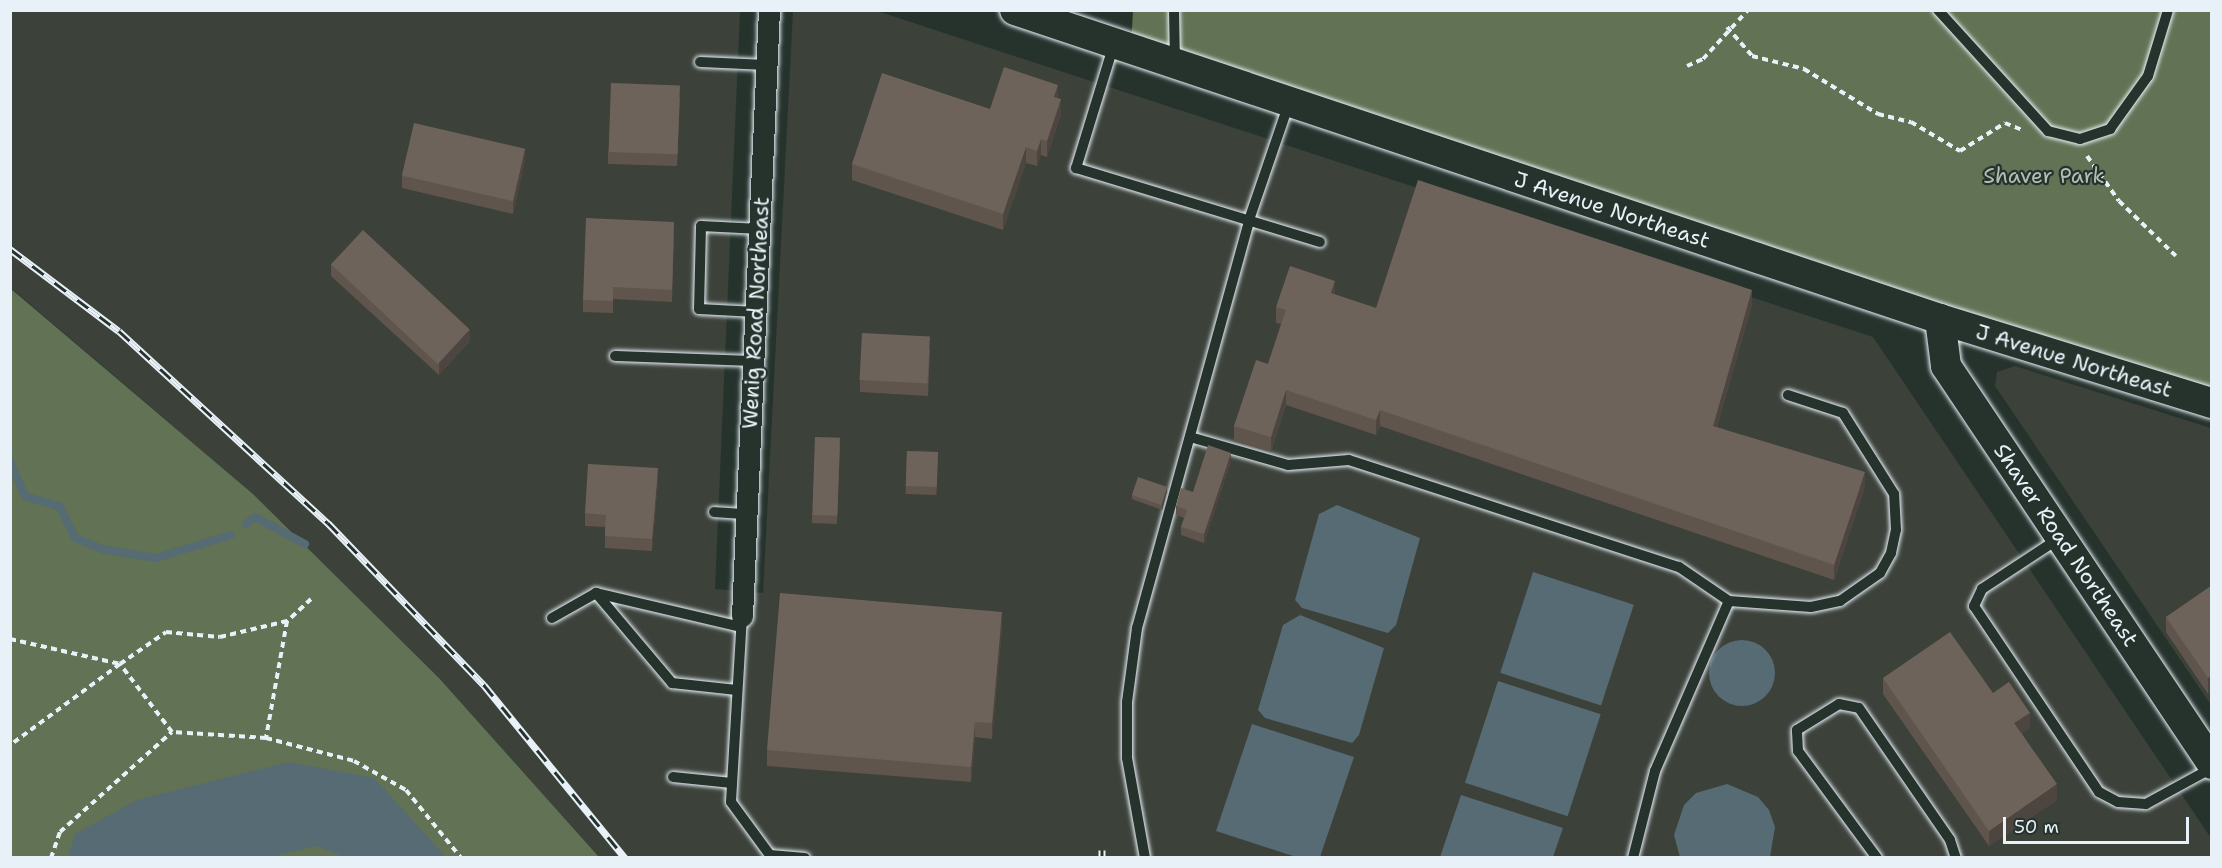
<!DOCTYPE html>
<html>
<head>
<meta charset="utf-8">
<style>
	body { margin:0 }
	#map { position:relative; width:2222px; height:868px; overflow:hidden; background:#26332d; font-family:"Shantell Sans",sans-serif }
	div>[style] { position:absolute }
	.built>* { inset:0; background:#3c413a }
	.green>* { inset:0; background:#627254 }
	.water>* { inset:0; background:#566b74; transform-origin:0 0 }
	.round { border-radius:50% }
	.stream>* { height:8px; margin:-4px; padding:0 4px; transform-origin:4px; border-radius:4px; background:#566b74 }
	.path>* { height:4px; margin-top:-2px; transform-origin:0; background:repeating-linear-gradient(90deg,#e8f1f8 0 6px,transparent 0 10.5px) }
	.roads { filter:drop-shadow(0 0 2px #e8f1f8) drop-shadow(0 0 2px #e8f1f8) }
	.lane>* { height:10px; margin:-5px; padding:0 5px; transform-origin:5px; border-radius:5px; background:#26332d }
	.street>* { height:21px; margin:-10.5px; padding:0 10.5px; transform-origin:10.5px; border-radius:10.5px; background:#26332d }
	.secondary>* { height:30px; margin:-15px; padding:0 15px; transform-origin:15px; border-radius:15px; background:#26332d }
	.rail>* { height:7px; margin-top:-3.5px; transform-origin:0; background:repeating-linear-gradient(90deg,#26332d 0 14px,#e8f1f8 0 28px); box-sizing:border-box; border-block:2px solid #e8f1f8 }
	.wall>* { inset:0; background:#5f554d; transform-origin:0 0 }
	.shaded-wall>* { inset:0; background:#4d453f }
	.building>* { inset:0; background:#6e635a; transform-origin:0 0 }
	span { translate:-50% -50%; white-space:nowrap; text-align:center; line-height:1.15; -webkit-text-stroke:4.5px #26332d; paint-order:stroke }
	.park-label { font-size:21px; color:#b2beb6 }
	.street-label { font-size:21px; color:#e8f1f8 }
	.frame { position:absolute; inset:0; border:12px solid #e8f1f8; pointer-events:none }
	.scale { position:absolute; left:2003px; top:817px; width:186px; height:27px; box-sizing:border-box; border:3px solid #e8f1f8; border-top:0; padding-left:8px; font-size:18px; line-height:21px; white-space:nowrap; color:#e8f1f8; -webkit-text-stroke:4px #26332d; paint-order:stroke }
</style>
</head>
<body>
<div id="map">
	<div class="built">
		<div style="clip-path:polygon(11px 11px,740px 11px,715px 589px,763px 593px,793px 11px,877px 11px,1873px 337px,2211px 838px,2211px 857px,599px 857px,439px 678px,253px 494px,11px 288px)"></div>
		<div style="clip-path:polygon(2015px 366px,2211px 428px,2211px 705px,1995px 386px,1997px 372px)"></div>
	</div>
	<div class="green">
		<div style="clip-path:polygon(1133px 10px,2211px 11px,2211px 403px,1131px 49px)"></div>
		<div style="clip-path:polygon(10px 288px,253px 494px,439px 678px,599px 857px,11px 857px)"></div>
	</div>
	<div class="water">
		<div style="clip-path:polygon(1337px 505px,1420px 538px,1396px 625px,1388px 633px,1302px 608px,1295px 600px,1319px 514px)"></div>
		<div style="left:1533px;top:572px;width:106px;height:106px;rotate:18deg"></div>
		<div style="clip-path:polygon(1300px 615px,1384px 648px,1359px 735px,1352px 743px,1265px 718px,1258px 710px,1283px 625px)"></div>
		<div class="round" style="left:1709px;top:640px;width:66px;height:66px"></div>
		<div style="left:1498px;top:681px;width:108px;height:107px;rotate:18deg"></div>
		<div style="clip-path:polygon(1252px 724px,1354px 757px,1320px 857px,1296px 857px,1216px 831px)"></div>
		<div style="clip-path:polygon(289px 762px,374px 778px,446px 857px,344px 857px,316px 846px,265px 858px,68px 857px,75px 834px,137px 800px)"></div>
		<div style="clip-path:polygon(1727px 784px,1758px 797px,1769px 810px,1775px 827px,1770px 857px,1680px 857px,1674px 835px,1684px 805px,1696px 793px)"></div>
		<div style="clip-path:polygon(1461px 795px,1563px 828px,1553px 857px,1440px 857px)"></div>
	</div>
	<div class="stream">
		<div style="left:10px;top:461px;width:38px;rotate:67deg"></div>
		<div style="left:25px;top:496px;width:37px;rotate:17deg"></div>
		<div style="left:60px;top:507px;width:34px;rotate:64deg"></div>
		<div style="left:75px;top:538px;width:29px;rotate:22deg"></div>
		<div style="left:102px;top:549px;width:55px;rotate:9.5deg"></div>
		<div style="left:156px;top:558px;width:78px;rotate:-17deg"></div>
		<div style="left:246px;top:524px;width:11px;rotate:-38deg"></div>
		<div style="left:255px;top:517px;width:57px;rotate:28.4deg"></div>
	</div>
	<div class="path">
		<div style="left:1727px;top:27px;width:38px;rotate:49deg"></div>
		<div style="left:1752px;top:56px;width:54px;rotate:14deg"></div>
		<div style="left:1804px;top:69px;width:87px;rotate:31.3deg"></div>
		<div style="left:1878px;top:114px;width:34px;rotate:14deg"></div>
		<div style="left:1911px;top:122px;width:57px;rotate:30.6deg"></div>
		<div style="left:1960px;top:151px;width:53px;rotate:-31.9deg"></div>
		<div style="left:2005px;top:123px;width:18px;rotate:22deg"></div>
		<div style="left:1687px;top:66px;width:17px;rotate:-24deg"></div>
		<div style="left:1703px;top:59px;width:67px;rotate:-47.4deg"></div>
		<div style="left:2087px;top:156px;width:55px;rotate:54.6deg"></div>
		<div style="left:2119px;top:201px;width:79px;rotate:44deg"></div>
		<div style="left:311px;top:599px;width:33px;rotate:137deg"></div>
		<div style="left:287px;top:621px;width:119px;rotate:100.2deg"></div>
		<div style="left:266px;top:738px;width:91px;rotate:14.6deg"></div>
		<div style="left:354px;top:761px;width:60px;rotate:29.1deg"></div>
		<div style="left:406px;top:790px;width:87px;rotate:51deg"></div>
		<div style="left:10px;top:639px;width:113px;rotate:12.8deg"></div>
		<div style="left:120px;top:664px;width:137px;rotate:143.6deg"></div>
		<div style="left:266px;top:738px;width:94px;rotate:-176.3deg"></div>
		<div style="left:172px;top:732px;width:86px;rotate:-127.4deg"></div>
		<div style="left:120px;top:664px;width:56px;rotate:-34.8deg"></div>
		<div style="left:166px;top:632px;width:54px;rotate:5.3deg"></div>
		<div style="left:220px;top:637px;width:69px;rotate:-13.4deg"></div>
		<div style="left:51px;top:858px;width:28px;rotate:-71deg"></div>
		<div style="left:60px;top:832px;width:150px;rotate:-41.8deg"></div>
	</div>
	<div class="roads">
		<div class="lane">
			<div style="left:1174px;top:10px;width:50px;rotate:88.9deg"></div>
			<div style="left:1938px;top:10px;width:164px;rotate:47.7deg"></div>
			<div style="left:2048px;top:131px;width:33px;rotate:14deg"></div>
			<div style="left:2080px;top:139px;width:32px;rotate:-18deg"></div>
			<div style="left:2110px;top:129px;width:65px;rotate:-54.4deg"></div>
			<div style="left:2148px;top:76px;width:69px;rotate:-73.1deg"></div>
			<div style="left:1114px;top:44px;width:130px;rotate:107deg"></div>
			<div style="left:1076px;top:168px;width:255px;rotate:16.9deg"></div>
			<div style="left:700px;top:62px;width:67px;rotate:2.6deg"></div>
			<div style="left:756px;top:312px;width:57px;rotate:-177deg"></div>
			<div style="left:699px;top:309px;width:83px;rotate:-88.6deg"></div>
			<div style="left:701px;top:226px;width:59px;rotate:2.9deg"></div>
			<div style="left:615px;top:356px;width:139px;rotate:2.1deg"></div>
			<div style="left:1190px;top:437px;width:102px;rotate:15.9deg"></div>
			<div style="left:1288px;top:465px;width:61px;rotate:-4.7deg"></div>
			<div style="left:1349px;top:460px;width:347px;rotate:18deg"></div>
			<div style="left:1679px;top:567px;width:60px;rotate:34.2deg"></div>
			<div style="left:714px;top:512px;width:32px;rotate:4deg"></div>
			<div style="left:2058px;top:539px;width:91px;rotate:146.7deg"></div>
			<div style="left:1982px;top:589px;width:19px;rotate:115deg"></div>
			<div style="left:1974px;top:606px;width:224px;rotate:56.1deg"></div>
			<div style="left:2099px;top:792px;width:21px;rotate:28deg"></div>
			<div style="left:2118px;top:802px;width:28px;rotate:4deg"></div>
			<div style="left:2146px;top:804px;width:75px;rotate:-28.6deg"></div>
			<div style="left:596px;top:593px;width:118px;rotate:49.8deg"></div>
			<div style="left:672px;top:683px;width:65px;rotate:6.1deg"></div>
			<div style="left:742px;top:616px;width:186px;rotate:93.4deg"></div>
			<div style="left:731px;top:802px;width:66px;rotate:53.7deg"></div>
			<div style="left:770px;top:855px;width:35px;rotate:5deg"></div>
			<div style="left:552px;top:618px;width:51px;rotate:-29.6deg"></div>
			<div style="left:596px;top:593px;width:149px;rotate:13.2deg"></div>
			<div style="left:673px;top:777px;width:59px;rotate:5.8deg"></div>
			<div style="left:1145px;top:858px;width:102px;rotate:-100.2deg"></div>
			<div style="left:1127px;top:758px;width:56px;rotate:-90deg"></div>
			<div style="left:1127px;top:702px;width:75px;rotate:-82.3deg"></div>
			<div style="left:1137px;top:628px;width:423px;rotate:-74.6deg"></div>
			<div style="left:1249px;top:220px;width:124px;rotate:-71.1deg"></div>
			<div style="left:1633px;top:858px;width:90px;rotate:-75.8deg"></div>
			<div style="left:1655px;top:771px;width:185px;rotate:-66.5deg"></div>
			<div style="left:1729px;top:601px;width:82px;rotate:4.2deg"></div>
			<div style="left:1811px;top:607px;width:30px;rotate:-12deg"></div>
			<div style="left:1840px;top:601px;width:49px;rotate:-35deg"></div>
			<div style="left:1880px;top:573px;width:23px;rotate:-61deg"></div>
			<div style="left:1891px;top:553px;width:24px;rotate:-78deg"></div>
			<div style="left:1896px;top:530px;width:36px;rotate:-93deg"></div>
			<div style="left:1894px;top:494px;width:96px;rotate:-122.2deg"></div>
			<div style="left:1843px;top:413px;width:58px;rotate:-161.9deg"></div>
			<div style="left:1877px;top:858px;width:133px;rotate:-126.4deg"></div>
			<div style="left:1798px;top:751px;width:21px;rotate:-93deg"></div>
			<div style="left:1797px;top:730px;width:49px;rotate:-31.8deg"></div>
			<div style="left:1839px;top:704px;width:20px;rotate:11deg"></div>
			<div style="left:1859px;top:708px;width:160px;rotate:55.4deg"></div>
			<div style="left:1950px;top:840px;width:19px;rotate:72deg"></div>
		</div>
		<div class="street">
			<div style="left:742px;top:616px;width:607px;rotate:-87.45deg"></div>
		</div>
		<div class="secondary">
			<div style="left:1015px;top:10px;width:975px;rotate:18.47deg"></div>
			<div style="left:1940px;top:319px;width:285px;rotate:17.2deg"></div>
			<div style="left:1940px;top:319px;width:47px;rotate:82.7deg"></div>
			<div style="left:1946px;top:366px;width:479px;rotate:56.2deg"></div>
		</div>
	</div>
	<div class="rail">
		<div style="left:10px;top:249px;width:136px;rotate:37deg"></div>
		<div style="left:119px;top:331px;width:284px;rotate:42.6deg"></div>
		<div style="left:328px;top:523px;width:225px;rotate:46.1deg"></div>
		<div style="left:484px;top:685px;width:223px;rotate:50.8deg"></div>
		<div style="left:1102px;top:858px;width:8px;rotate:-90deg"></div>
	</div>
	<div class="wall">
		<div style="clip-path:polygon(680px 98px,677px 166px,608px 164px,608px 152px)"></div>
		<div style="clip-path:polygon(1058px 98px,1061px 114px,1047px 157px,1041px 155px,1037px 166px,1026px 163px,1003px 230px,852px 180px,852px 164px,990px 109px)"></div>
		<div style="clip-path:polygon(525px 160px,513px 214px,402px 188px,402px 176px)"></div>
		<div style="clip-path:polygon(674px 234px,672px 302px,613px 299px,613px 313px,583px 312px,583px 300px)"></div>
		<div style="clip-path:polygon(331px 264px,470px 341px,439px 375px,331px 276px)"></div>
		<div style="clip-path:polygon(1335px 295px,1376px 308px,1752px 305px,1717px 427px,1865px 487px,1834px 580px,1380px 426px,1376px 435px,1286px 405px,1271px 452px,1234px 441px,1234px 426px,1268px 364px,1281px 324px,1276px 323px,1276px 307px)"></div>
		<div style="clip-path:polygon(930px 349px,928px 396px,860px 392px,860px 380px)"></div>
		<div style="clip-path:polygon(840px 446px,837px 524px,812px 523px,812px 515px)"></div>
		<div style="left:907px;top:451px;width:31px;height:43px;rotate:2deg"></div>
		<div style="clip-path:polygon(1231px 461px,1204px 543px,1181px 535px,1181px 527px,1184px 518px,1176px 515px,1176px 506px)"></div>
		<div style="clip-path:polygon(658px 480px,652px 551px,605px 548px,605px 527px,585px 526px,585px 513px)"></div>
		<div style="clip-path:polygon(1167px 491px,1162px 510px,1132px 499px,1132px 495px)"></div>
		<div style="clip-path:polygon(2211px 586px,2211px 692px,2208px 694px,2166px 632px,2166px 617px)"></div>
		<div style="clip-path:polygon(1002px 627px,992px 739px,975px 737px,971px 782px,767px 766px,767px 750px)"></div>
		<div style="clip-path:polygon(1883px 678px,1993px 693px,2030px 728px,2022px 733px,2057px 800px,1989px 846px,1883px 694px)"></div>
	</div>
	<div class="shaded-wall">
		<div style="clip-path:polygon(1058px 85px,1058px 101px,1054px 97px)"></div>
		<div style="clip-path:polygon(1061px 99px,1061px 114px,1047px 157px,1047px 141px)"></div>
		<div style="clip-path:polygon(1041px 139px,1041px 155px,1037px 166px,1037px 151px)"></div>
		<div style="clip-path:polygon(1026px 147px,1026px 163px,1003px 230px,1003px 214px)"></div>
		<div style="clip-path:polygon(525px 148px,525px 160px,513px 214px,513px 202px)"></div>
		<div style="clip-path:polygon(1335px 281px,1335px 296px,1331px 293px)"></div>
		<div style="clip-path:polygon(1752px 290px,1752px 305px,1713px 441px,1713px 426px)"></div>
		<div style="clip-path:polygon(470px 329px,470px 341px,439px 375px,439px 363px)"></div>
		<div style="clip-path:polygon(1286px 390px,1286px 405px,1271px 452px,1271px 437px)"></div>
		<div style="clip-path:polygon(1380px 410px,1380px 426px,1376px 435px,1376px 420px)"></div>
		<div style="clip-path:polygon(1231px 453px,1231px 461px,1204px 543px,1204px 534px)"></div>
		<div style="clip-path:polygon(658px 468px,658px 480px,652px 551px,652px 539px)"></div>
		<div style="clip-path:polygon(1865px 472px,1865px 487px,1834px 580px,1834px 565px)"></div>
		<div style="clip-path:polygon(1167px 487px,1167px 491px,1162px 510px,1162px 505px)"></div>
		<div style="clip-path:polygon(1002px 612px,1002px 627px,992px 739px,992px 723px)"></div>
		<div style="clip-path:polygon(2211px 676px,2211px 692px,2208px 694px,2208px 678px)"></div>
		<div style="clip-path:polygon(2030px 713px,2030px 728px,2014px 738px,2014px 723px)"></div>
		<div style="clip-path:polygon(975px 722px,975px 737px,971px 782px,971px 767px)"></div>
		<div style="clip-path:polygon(2057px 784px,2057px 800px,1989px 846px,1989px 831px)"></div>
	</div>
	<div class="building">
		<div style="clip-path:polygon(1004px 67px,1058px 85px,1054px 97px,1061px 99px,1047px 141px,1041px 139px,1037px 151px,1026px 147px,1003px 214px,852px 164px,882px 73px,990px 109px)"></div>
		<div style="left:611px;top:83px;width:69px;height:69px;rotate:2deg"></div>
		<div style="left:414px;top:123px;width:114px;height:54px;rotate:13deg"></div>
		<div style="clip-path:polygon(1418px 180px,1752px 290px,1713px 426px,1865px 472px,1834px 565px,1380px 410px,1376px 420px,1286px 390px,1271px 437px,1234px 426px,1256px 360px,1268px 364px,1286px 310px,1276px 307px,1290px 266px,1335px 281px,1331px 293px,1376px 308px)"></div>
		<div style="clip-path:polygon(586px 218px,674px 222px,672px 290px,613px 287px,613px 301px,583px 300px)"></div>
		<div style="left:363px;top:230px;width:146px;height:47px;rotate:43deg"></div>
		<div style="left:862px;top:333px;width:68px;height:47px;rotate:3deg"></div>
		<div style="left:815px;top:437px;width:25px;height:78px;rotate:2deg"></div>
		<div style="clip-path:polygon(1208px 445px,1231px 453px,1204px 534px,1181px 527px,1187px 510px,1176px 506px,1181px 488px,1193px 492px)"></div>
		<div style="left:907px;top:451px;width:31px;height:35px;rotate:2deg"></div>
		<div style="clip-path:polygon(588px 464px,658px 468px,652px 539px,605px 536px,606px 515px,585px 513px)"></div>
		<div style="left:1138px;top:477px;width:31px;height:19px;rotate:19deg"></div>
		<div style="clip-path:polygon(2211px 586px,2211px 676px,2208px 678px,2166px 617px)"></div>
		<div style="clip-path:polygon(780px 593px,1002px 612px,992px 723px,975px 722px,971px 767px,767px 750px)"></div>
		<div style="clip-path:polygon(1950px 632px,1993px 693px,2009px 682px,2030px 713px,2014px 723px,2057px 784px,1989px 831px,1883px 678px)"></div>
	</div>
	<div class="park-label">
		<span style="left:2044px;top:176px">Shaver Park</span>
	</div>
	<div class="street-label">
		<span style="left:1612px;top:210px;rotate:18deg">J Avenue Northeast</span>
		<span style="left:756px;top:313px;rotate:-87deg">Wenig Road Northeast</span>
		<span style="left:2074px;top:361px;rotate:17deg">J Avenue Northeast</span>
		<span style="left:2066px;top:545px;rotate:56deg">Shaver Road Northeast</span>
	</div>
	<div class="frame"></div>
	<div class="scale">50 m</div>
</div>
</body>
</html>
